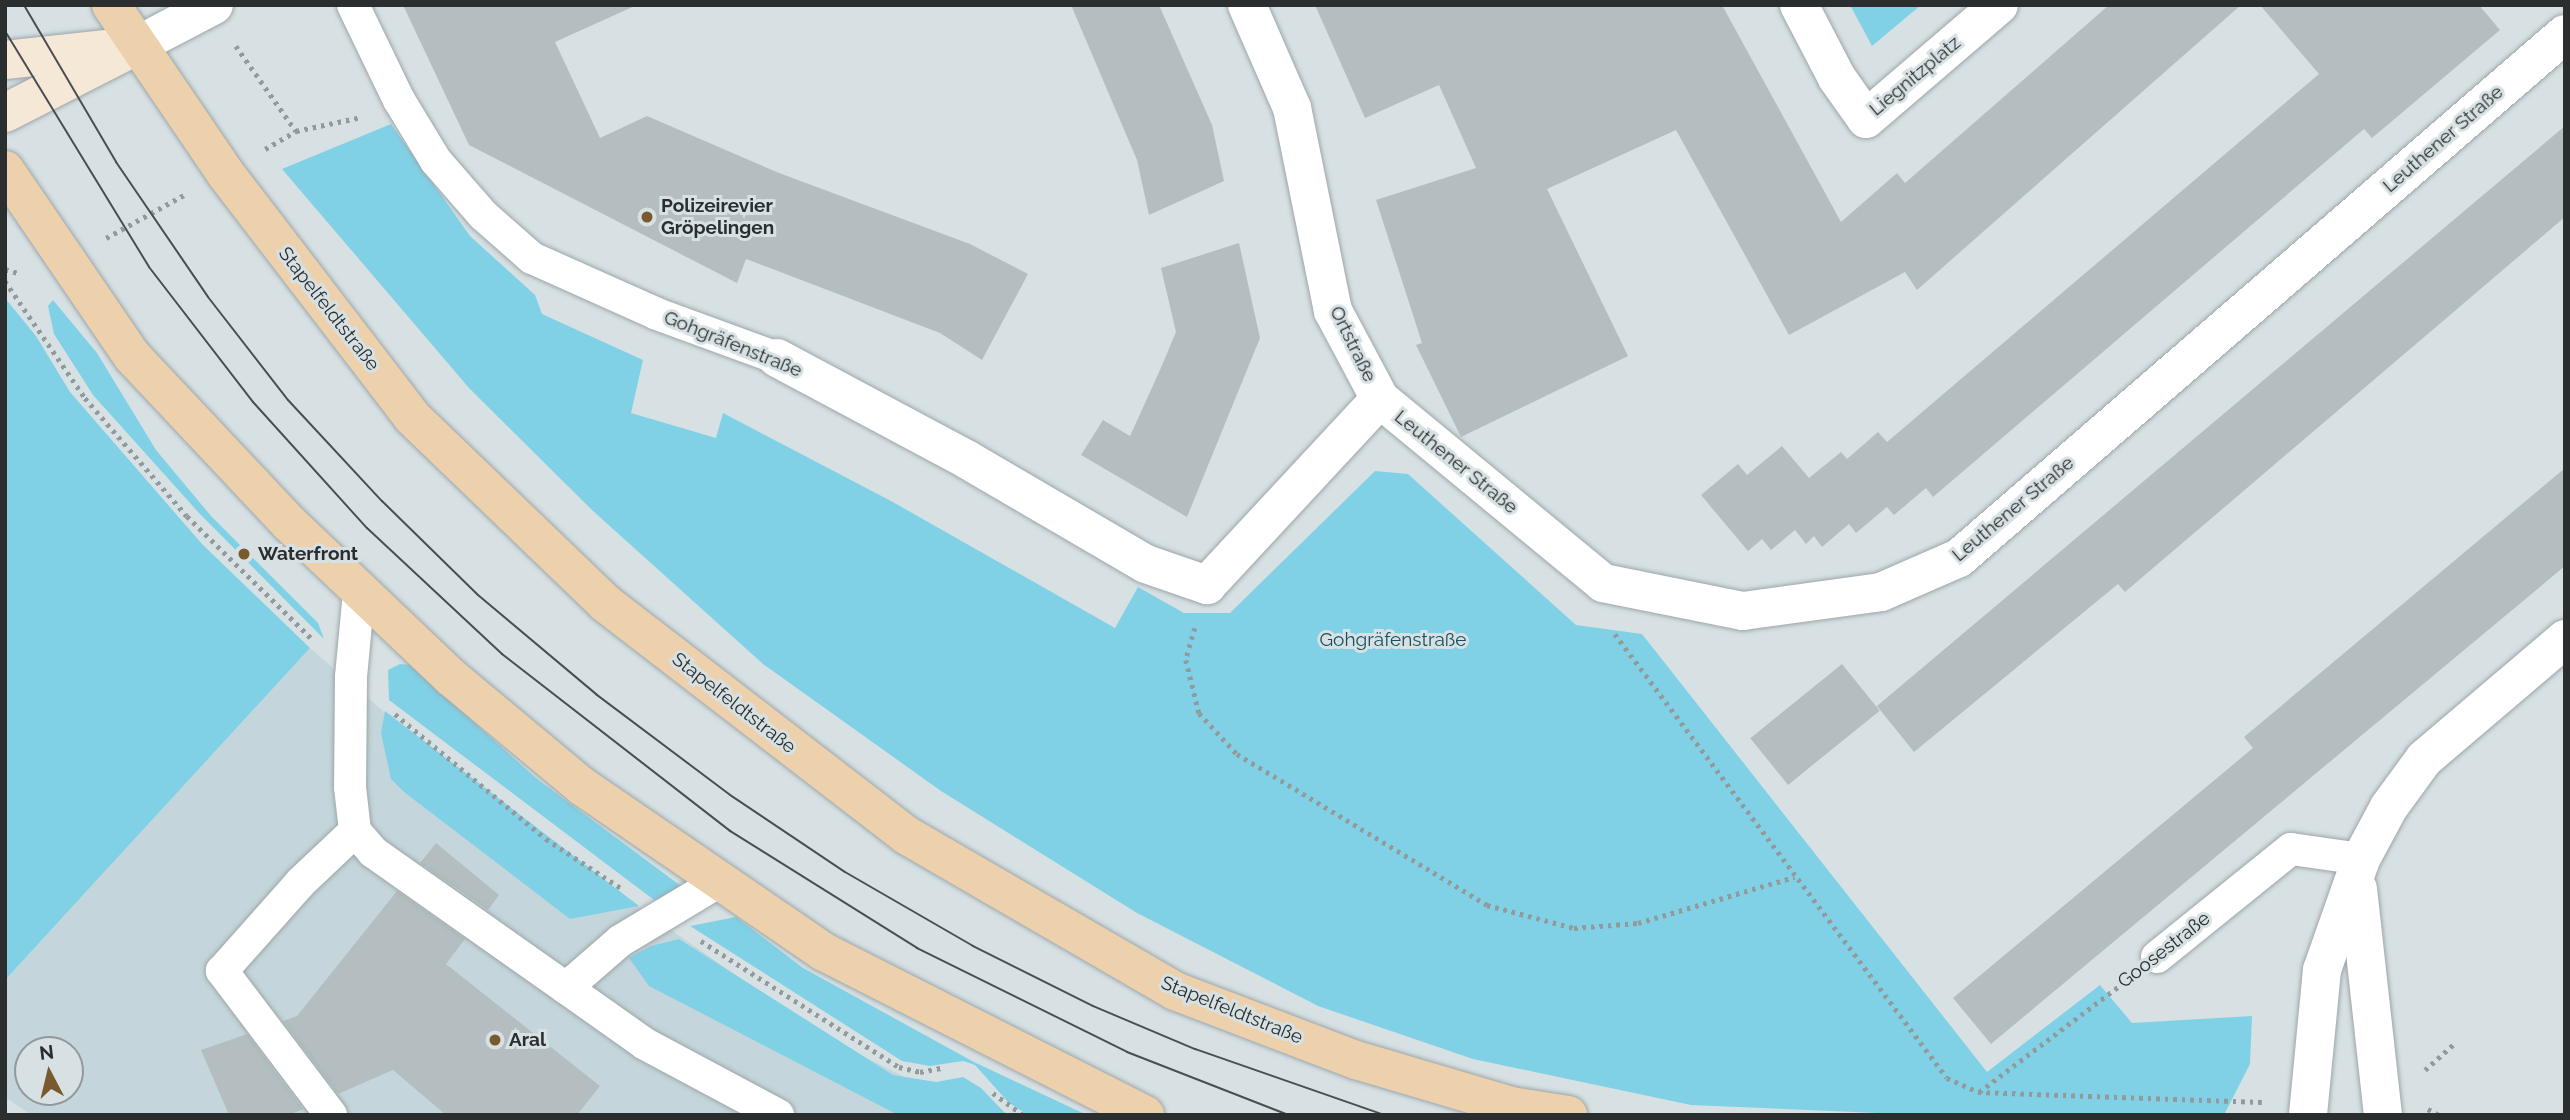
<!DOCTYPE html>
<html>
<head>
<meta charset="utf-8">
<style>
	body { margin:0 }
	#map { position:relative; width:2570px; height:1120px; overflow:hidden; background:#d7e1e4; font-family:Raleway,sans-serif }
	div>[style] { position:absolute }
	.built>* { inset:0; background:#c4d6db }
	.green>* { inset:0; background:#81d1e6 }
	.building>* { inset:0; background:#b4bec0; transform-origin:0 0 }
	.path>* { height:4.5px; margin-top:-2.25px; transform-origin:0; background:repeating-linear-gradient(90deg,#929a9c 0 3.5px,transparent 0 8.5px) }
	.roads { filter:drop-shadow(0 0 2px #9da6a9) drop-shadow(0 0 2px #9da6a9) }
	.lane>* { height:32px; margin:-16px; padding:0 16px; transform-origin:16px; border-radius:16px; background:#fff }
	.street>* { height:38px; margin:-19px; padding:0 19px; transform-origin:19px; border-radius:19px; background:#fff }
	.secondary>* { height:38px; margin:-19px; padding:0 19px; transform-origin:19px; border-radius:19px; background:#f6e8d6 }
	.primary>* { height:38px; margin:-19px; padding:0 19px; transform-origin:19px; border-radius:19px; background:#ecd1ac }
	.tram>* { height:2px; margin:-1px; padding:0 1px; transform-origin:1px; border-radius:1px; background:#494e50 }
	.dots>* { width:19px; height:19px; translate:-50% -50%; box-sizing:border-box; border:4px solid #d7e1e4; border-radius:50% }
	span { translate:-50% -50%; white-space:nowrap; text-align:center; line-height:1.15; -webkit-text-stroke:6px #d7e1e4; paint-order:stroke }
	.street-label { font-size:19px; color:#2a2e2f }
	.poi-label { font-size:19px; color:#2a2e2f; font-weight:700 }
	.left { translate:0 -50%; text-align:left }
	.park-label { font-size:19px; color:#17505e }
	.frame { position:absolute; inset:0; border:7px solid #2a2e2f; pointer-events:none }
	.north { position:absolute; left:14px; top:1036px; width:70px; height:70px; box-sizing:border-box; background:#d7e1e4; border:2px solid #92999c; border-radius:50%; rotate:353deg; font-size:19px; font-weight:700; line-height:28px; text-align:center; color:#2a2e2f }
	.north::after { content:''; display:block; margin:auto; width:24px; height:32px; background:#795a2f; clip-path:polygon(50% 0,100% 100%,50% 72%,0 100%) }
</style>
</head>
<body>
<div id="map">
	<div class="built">
		<div style="clip-path:polygon(evenodd,310px 648px,491px 804px,820px 1034px,979px 1115px,31px 1115px,5px 1097px,5px 980px,310px 648px,28px 1050px,70px 1050px,70px 1092px,28px 1092px,28px 1050px)"></div>
	</div>
	<div class="green">
		<div style="clip-path:polygon(1850px 5px,1921px 5px,1872px 46px)"></div>
		<div style="clip-path:polygon(391px 124px,470px 236px,535px 295px,542px 314px,643px 360px,631px 413px,716px 438px,723px 413px,891px 501px,1115px 628px,1138px 587px,1184px 613px,1230px 613px,1375px 471px,1408px 474px,1576px 625px,1642px 634px,1987px 1072px,2100px 985px,2132px 1023px,2252px 1016px,2250px 1064px,2224px 1115px,1925px 1115px,1691px 1105px,1473px 1059px,1318px 1006px,1137px 913px,941px 791px,763px 664px,593px 511px,469px 388px,282px 169px)"></div>
		<div style="clip-path:polygon(5px 298px,36px 336px,70px 392px,202px 544px,310px 648px,5px 980px)"></div>
		<div style="clip-path:polygon(53px 300px,97px 353px,156px 450px,211px 516px,318px 623px,324px 639px,199px 513px,93px 395px,54px 334px,48px 306px)"></div>
		<div style="clip-path:polygon(400px 664px,410px 665px,537px 779px,689px 892px,654px 900px,389px 700px,388px 670px)"></div>
		<div style="clip-path:polygon(385px 711px,639px 906px,570px 919px,404px 792px,391px 779px,381px 733px)"></div>
		<div style="clip-path:polygon(736px 917px,803px 968px,974px 1062px,1087px 1115px,1026px 1114px,1008px 1102px,975px 1065px,963px 1061px,930px 1066px,902px 1061px,690px 926px)"></div>
		<div style="clip-path:polygon(679px 939px,893px 1075px,936px 1082px,963px 1077px,981px 1088px,1007px 1115px,898px 1115px,649px 986px,629px 958px,651px 946px)"></div>
	</div>
	<div class="building">
		<div style="clip-path:polygon(403px 5px,637px 5px,555px 42px,600px 138px,647px 116px,779px 173px,970px 244px,1028px 274px,982px 360px,940px 333px,746px 259px,737px 283px,469px 145px)"></div>
		<div style="clip-path:polygon(1071px 5px,1159px 5px,1212px 125px,1224px 181px,1149px 215px,1137px 160px)"></div>
		<div style="clip-path:polygon(1315px 5px,1722px 5px,1841px 222px,1897px 173px,1905px 183px,2109px 5px,2241px 5px,1917px 290px,1905px 272px,1789px 335px,1676px 130px,1547px 189px,1628px 356px,1461px 437px,1416px 345px,1422px 343px,1376px 200px,1476px 168px,1439px 85px,1365px 118px)"></div>
		<div style="clip-path:polygon(2260px 5px,2479px 5px,2500px 30px,2372px 138px,2364px 129px,1933px 497px,1926px 488px,1894px 515px,1887px 507px,1856px 533px,1849px 524px,1822px 547px,1814px 536px,1806px 544px,1795px 530px,1771px 550px,1762px 539px,1748px 551px,1701px 495px,1738px 464px,1747px 475px,1782px 446px,1809px 478px,1841px 452px,1847px 459px,1878px 432px,1887px 442px,2319px 74px)"></div>
		<div style="clip-path:polygon(2565px 126px,2565px 217px,2125px 592px,2118px 584px,1914px 752px,1877px 706px)"></div>
		<div style="clip-path:polygon(1239px 243px,1260px 338px,1187px 517px,1081px 455px,1103px 420px,1130px 436px,1160px 370px,1176px 332px,1161px 268px)"></div>
		<div style="clip-path:polygon(2565px 468px,2565px 566px,1991px 1044px,1953px 998px,2253px 748px,2244px 737px)"></div>
		<div style="left:1842px;top:664px;width:60px;height:118px;rotate:51deg"></div>
		<div style="clip-path:polygon(436px 843px,499px 895px,488px 910px,420px 863px)"></div>
		<div style="clip-path:polygon(397px 891px,465px 939px,446px 964px,600px 1086px,577px 1115px,446px 1115px,393px 1070px,338px 1094px,283px 1021px,297px 1016px)"></div>
		<div style="clip-path:polygon(247px 1034px,303px 1109px,289px 1115px,229px 1115px,201px 1050px)"></div>
	</div>
	<div class="path">
		<div style="left:236px;top:46px;width:104px;rotate:54.8deg"></div>
		<div style="left:265px;top:149px;width:36px;rotate:-30deg"></div>
		<div style="left:296px;top:131px;width:67px;rotate:-12deg"></div>
		<div style="left:106px;top:238px;width:89px;rotate:-28.9deg"></div>
		<div style="left:5px;top:269px;width:14px;rotate:17deg"></div>
		<div style="left:5px;top:281px;width:142px;rotate:55.6deg"></div>
		<div style="left:85px;top:398px;width:156px;rotate:49.2deg"></div>
		<div style="left:187px;top:516px;width:174px;rotate:44.5deg"></div>
		<div style="left:1195px;top:628px;width:33px;rotate:106deg"></div>
		<div style="left:1186px;top:660px;width:55px;rotate:76.2deg"></div>
		<div style="left:1199px;top:713px;width:56px;rotate:47.2deg"></div>
		<div style="left:1237px;top:754px;width:292px;rotate:31.1deg"></div>
		<div style="left:1487px;top:905px;width:90px;rotate:14.8deg"></div>
		<div style="left:1574px;top:928px;width:64px;rotate:-4.5deg"></div>
		<div style="left:1638px;top:923px;width:163px;rotate:-16.4deg"></div>
		<div style="left:1615px;top:634px;width:554px;rotate:53.21deg"></div>
		<div style="left:1947px;top:1078px;width:34px;rotate:24deg"></div>
		<div style="left:1978px;top:1092px;width:284px;rotate:2deg"></div>
		<div style="left:395px;top:714px;width:196px;rotate:39.6deg"></div>
		<div style="left:546px;top:839px;width:90px;rotate:33.2deg"></div>
		<div style="left:701px;top:941px;width:235px;rotate:32.5deg"></div>
		<div style="left:899px;top:1067px;width:22px;rotate:13deg"></div>
		<div style="left:920px;top:1072px;width:25px;rotate:-11deg"></div>
		<div style="left:2425px;top:1070px;width:40px;rotate:-42deg"></div>
		<div style="left:1979px;top:1092px;width:181px;rotate:-37.1deg"></div>
		<div style="left:993px;top:1093px;width:37px;rotate:36deg"></div>
		<div style="left:2428px;top:1109px;width:13px;rotate:29deg"></div>
	</div>
	<div class="roads">
		<div class="lane">
			<div style="left:353px;top:5px;width:106px;rotate:64.2deg"></div>
			<div style="left:399px;top:100px;width:71px;rotate:58.8deg"></div>
			<div style="left:436px;top:161px;width:72px;rotate:49deg"></div>
			<div style="left:483px;top:215px;width:65px;rotate:41.3deg"></div>
			<div style="left:532px;top:258px;width:137px;rotate:24.1deg"></div>
			<div style="left:657px;top:314px;width:128px;rotate:20.1deg"></div>
			<div style="left:359px;top:592px;width:85px;rotate:95.4deg"></div>
			<div style="left:351px;top:677px;width:110px;rotate:90.5deg"></div>
			<div style="left:350px;top:787px;width:44px;rotate:83.5deg"></div>
			<div style="left:355px;top:831px;width:28px;rotate:49deg"></div>
			<div style="left:373px;top:852px;width:236px;rotate:35.2deg"></div>
			<div style="left:566px;top:988px;width:72px;rotate:-41deg"></div>
			<div style="left:620px;top:941px;width:114px;rotate:-31deg"></div>
			<div style="left:2157px;top:957px;width:172px;rotate:-38.9deg"></div>
			<div style="left:2291px;top:849px;width:71px;rotate:8.1deg"></div>
			<div style="left:566px;top:988px;width:97px;rotate:35.3deg"></div>
			<div style="left:645px;top:1044px;width:151px;rotate:28.1deg"></div>
			<div style="left:331px;top:1115px;width:181px;rotate:-127.1deg"></div>
			<div style="left:222px;top:971px;width:118px;rotate:-48.4deg"></div>
			<div style="left:300px;top:883px;width:76px;rotate:-43.4deg"></div>
		</div>
		<div class="street">
			<div style="left:1799px;top:5px;width:82px;rotate:62.5deg"></div>
			<div style="left:1837px;top:78px;width:50px;rotate:54.7deg"></div>
			<div style="left:1866px;top:119px;width:175px;rotate:-40.6deg"></div>
			<div style="left:136px;top:46px;width:88px;rotate:-27.7deg"></div>
			<div style="left:777px;top:358px;width:214px;rotate:28.1deg"></div>
			<div style="left:966px;top:459px;width:208px;rotate:30.3deg"></div>
			<div style="left:1146px;top:564px;width:65px;rotate:19deg"></div>
			<div style="left:1207px;top:585px;width:254px;rotate:-47.1deg"></div>
			<div style="left:1380px;top:399px;width:100px;rotate:-118.1deg"></div>
			<div style="left:1333px;top:311px;width:207px;rotate:-101.4deg"></div>
			<div style="left:1292px;top:108px;width:112px;rotate:-113.6deg"></div>
			<div style="left:1380px;top:399px;width:289px;rotate:39.5deg"></div>
			<div style="left:1603px;top:583px;width:143px;rotate:11.3deg"></div>
			<div style="left:1743px;top:611px;width:139px;rotate:-7.8deg"></div>
			<div style="left:1881px;top:592px;width:85px;rotate:-23.6deg"></div>
			<div style="left:1959px;top:558px;width:801px;rotate:-40.85deg"></div>
			<div style="left:2358px;top:889px;width:227px;rotate:83.7deg"></div>
			<div style="left:2308px;top:1115px;width:146px;rotate:-84.5deg"></div>
			<div style="left:2322px;top:970px;width:118px;rotate:-70.6deg"></div>
			<div style="left:2361px;top:859px;width:59px;rotate:-61.7deg"></div>
			<div style="left:2389px;top:807px;width:59px;rotate:-53.9deg"></div>
			<div style="left:2424px;top:759px;width:185px;rotate:-40.4deg"></div>
		</div>
		<div class="secondary">
			<div style="left:5px;top:60px;width:109px;rotate:-6.3deg"></div>
			<div style="left:5px;top:113px;width:147px;rotate:-27.1deg"></div>
		</div>
		<div class="primary">
			<div style="left:111px;top:5px;width:203px;rotate:55.8deg"></div>
			<div style="left:225px;top:173px;width:307px;rotate:52.5deg"></div>
			<div style="left:412px;top:417px;width:268px;rotate:43.9deg"></div>
			<div style="left:605px;top:603px;width:380px;rotate:37.6deg"></div>
			<div style="left:906px;top:835px;width:311px;rotate:30.1deg"></div>
			<div style="left:1175px;top:991px;width:194px;rotate:20.9deg"></div>
			<div style="left:1356px;top:1060px;width:162px;rotate:16.5deg"></div>
			<div style="left:1511px;top:1106px;width:58px;rotate:9deg"></div>
			<div style="left:5px;top:170px;width:225px;rotate:55.7deg"></div>
			<div style="left:132px;top:356px;width:229px;rotate:46.8deg"></div>
			<div style="left:289px;top:523px;width:225px;rotate:43.6deg"></div>
			<div style="left:452px;top:678px;width:170px;rotate:39.8deg"></div>
			<div style="left:583px;top:787px;width:292px;rotate:34.4deg"></div>
			<div style="left:824px;top:952px;width:360px;rotate:26.9deg"></div>
		</div>
	</div>
	<div class="tram">
		<div style="left:24px;top:5px;width:182px;rotate:59.6deg"></div>
		<div style="left:116px;top:162px;width:163px;rotate:55.7deg"></div>
		<div style="left:208px;top:297px;width:130px;rotate:52.2deg"></div>
		<div style="left:288px;top:400px;width:138px;rotate:47.1deg"></div>
		<div style="left:382px;top:501px;width:134px;rotate:44.4deg"></div>
		<div style="left:478px;top:595px;width:155px;rotate:40deg"></div>
		<div style="left:597px;top:695px;width:166px;rotate:36.9deg"></div>
		<div style="left:730px;top:795px;width:138px;rotate:33.8deg"></div>
		<div style="left:845px;top:872px;width:148px;rotate:30deg"></div>
		<div style="left:973px;top:946px;width:134px;rotate:26.6deg"></div>
		<div style="left:1093px;top:1006px;width:111px;rotate:22.9deg"></div>
		<div style="left:1195px;top:1049px;width:200px;rotate:19.2deg"></div>
		<div style="left:5px;top:31px;width:276px;rotate:58.6deg"></div>
		<div style="left:149px;top:267px;width:170px;rotate:52.4deg"></div>
		<div style="left:253px;top:402px;width:170px;rotate:47.9deg"></div>
		<div style="left:367px;top:528px;width:185px;rotate:43deg"></div>
		<div style="left:502px;top:654px;width:289px;rotate:37.8deg"></div>
		<div style="left:730px;top:831px;width:221px;rotate:32deg"></div>
		<div style="left:917px;top:948px;width:234px;rotate:26.3deg"></div>
		<div style="left:1127px;top:1052px;width:174px;rotate:21.3deg"></div>
	</div>
	<div class="dots">
		<div style="left:647px;top:217px;background:#795a2f"></div>
		<div style="left:244px;top:554px;background:#795a2f"></div>
		<div style="left:495px;top:1040px;background:#795a2f"></div>
	</div>
	<div class="street-label">
		<span style="left:1915px;top:76px;rotate:-40deg">Liegnitzplatz</span>
		<span style="left:2443px;top:139px;rotate:-41deg">Leuthener Straße</span>
		<span style="left:329px;top:309px;rotate:52deg">Stapelfeldtstraße</span>
		<span style="left:733px;top:344px;rotate:22deg">Gohgräfenstraße</span>
		<span style="left:1353px;top:344px;rotate:64deg">Ortstraße</span>
		<span style="left:1456px;top:462px;rotate:39deg">Leuthener Straße</span>
		<span style="left:2013px;top:509px;rotate:-40deg">Leuthener Straße</span>
		<span style="left:734px;top:703px;rotate:38deg">Stapelfeldtstraße</span>
		<span style="left:2164px;top:950px;rotate:-38deg">Goosestraße</span>
		<span style="left:1232px;top:1010px;rotate:22deg">Stapelfeldtstraße</span>
	</div>
	<div class="poi-label">
		<span class="left" style="left:661px;top:217px">Polizeirevier<br>Gröpelingen</span>
		<span class="left" style="left:258px;top:554px">Waterfront</span>
		<span class="left" style="left:509px;top:1040px">Aral</span>
	</div>
	<div class="park-label">
		<span style="left:1393px;top:640px">Gohgräfenstraße</span>
	</div>
	<div class="frame"></div>
	<div class="north">N</div>
</div>
</body>
</html>
